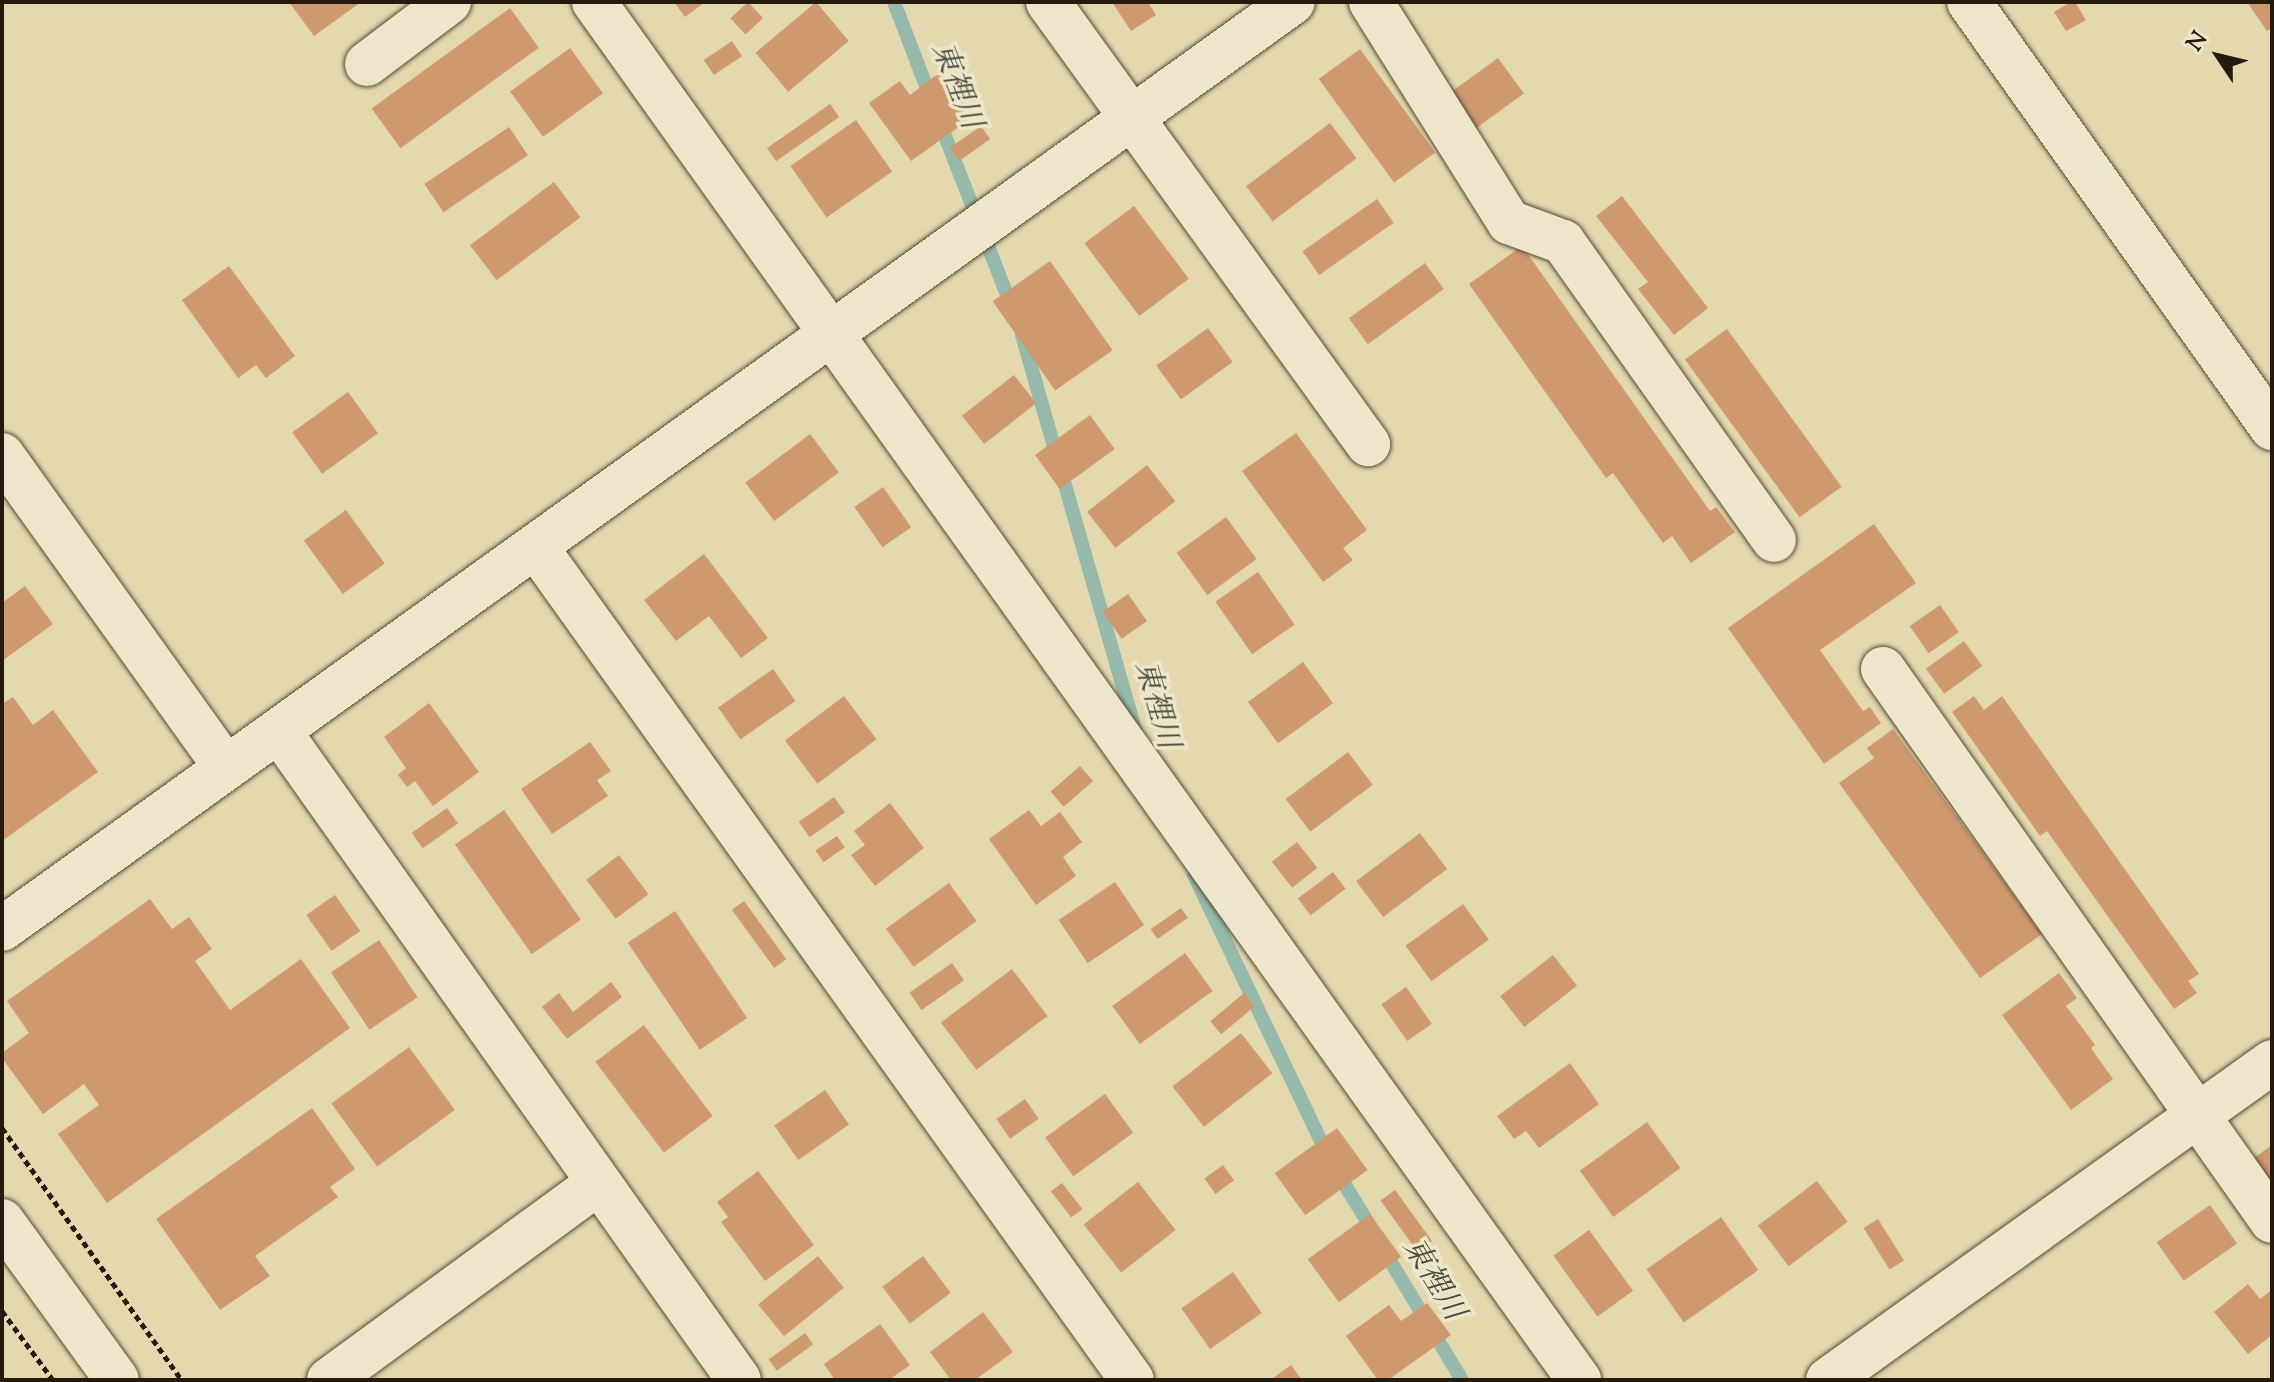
<!DOCTYPE html>
<html>
<head>
<meta charset="utf-8">
<style>
	body { margin:0 }
	#map { position:relative; width:2274px; height:1382px; overflow:hidden; background:#e4d8af; font-family:"Sorts Mill Goudy","Noto Serif JP",serif }
	div>[style] { position:absolute }
	.stream>* { height:14px; margin:-7px; padding:0 7px; transform-origin:7px; border-radius:7px; background:#95baab }
	.building>* { inset:0; background:#cf996e; transform-origin:0 0 }
	.path>* { height:5px; margin-top:-2.5px; transform-origin:0; background:repeating-linear-gradient(90deg,#251a0e 0 6px,transparent 0 10px) }
	.roads { filter:drop-shadow(0 0 2px #554a36) drop-shadow(0 0 2px #554a36) }
	.minor>* { height:44px; margin:-22px; padding:0 22px; transform-origin:22px; border-radius:22px; background:#ede6cb }
	span { translate:-50% -50%; white-space:nowrap; text-align:center; line-height:1.15; -webkit-text-stroke:7px #ede6cb; paint-order:stroke }
	.water-label { font-size:30px; color:#474a3d; font-style:italic }
	.frame { position:absolute; inset:0; border:4px solid #251a0e; pointer-events:none }
	.north { position:absolute; left:2178px; top:16px; width:80px; height:80px; -webkit-text-stroke:6px #ede6cb; paint-order:stroke; rotate:305deg; font-size:22px; font-weight:700; line-height:32px; text-align:center; color:#251a0e }
	.north::after { content:''; display:block; margin:auto; width:28px; height:36px; background:#251a0e; clip-path:polygon(50% 0,100% 100%,50% 72%,0 100%) }
</style>
</head>
<body>
<div id="map">
	<div class="stream">
		<div style="left:894px;top:2px;width:104px;rotate:69.1deg"></div>
		<div style="left:938px;top:118px;width:204px;rotate:68.7deg"></div>
		<div style="left:1022px;top:335px;width:411px;rotate:74deg"></div>
		<div style="left:1194px;top:875px;width:318px;rotate:64.5deg"></div>
		<div style="left:1331px;top:1162px;width:81px;rotate:58.7deg"></div>
		<div style="left:1383px;top:1249px;width:153px;rotate:58.9deg"></div>
	</div>
	<div class="building">
		<div style="clip-path:polygon(289px 2px,361px 2px,314px 36px)"></div>
		<div style="clip-path:polygon(674px 2px,705px 2px,685px 17px)"></div>
		<div style="left:748px;top:2px;width:22px;height:24px;rotate:47deg"></div>
		<div style="left:816px;top:2px;width:51px;height:79px;rotate:50deg"></div>
		<div style="clip-path:polygon(1112px 2px,1148px 2px,1156px 15px,1131px 31px)"></div>
		<div style="clip-path:polygon(2071px 2px,2075px 2px,2086px 20px,2066px 31px,2054px 12px)"></div>
		<div style="clip-path:polygon(2247px 2px,2272px 2px,2272px 28px,2267px 31px)"></div>
		<div style="left:510px;top:8px;width:49px;height:171px;rotate:54deg"></div>
		<div style="left:732px;top:41px;width:18px;height:34px;rotate:56deg"></div>
		<div style="left:570px;top:48px;width:56px;height:74px;rotate:54deg"></div>
		<div style="left:1360px;top:49px;width:128px;height:51px;rotate:54deg"></div>
		<div style="left:1498px;top:58px;width:44px;height:60px;rotate:54deg"></div>
		<div style="clip-path:polygon(942px 71px,974px 116px,911px 161px,869px 103px,900px 81px,910px 95px)"></div>
		<div style="left:830px;top:104px;width:16px;height:77px;rotate:55deg"></div>
		<div style="left:856px;top:120px;width:63px;height:80px;rotate:55deg"></div>
		<div style="left:1330px;top:123px;width:44px;height:105px;rotate:53deg"></div>
		<div style="left:981px;top:126px;width:16px;height:38px;rotate:55deg"></div>
		<div style="left:509px;top:127px;width:34px;height:102px;rotate:56deg"></div>
		<div style="left:554px;top:182px;width:44px;height:105px;rotate:53deg"></div>
		<div style="clip-path:polygon(1622px 196px,1708px 308px,1674px 335px,1638px 289px,1648px 282px,1596px 216px)"></div>
		<div style="left:1377px;top:199px;width:29px;height:91px;rotate:55deg"></div>
		<div style="left:1134px;top:206px;width:91px;height:62px;rotate:53deg"></div>
		<div style="clip-path:polygon(1522px 246px,1710px 511px,1716px 507px,1735px 532px,1691px 563px,1672px 536px,1663px 543px,1613px 473px,1606px 478px,1469px 284px)"></div>
		<div style="left:1050px;top:261px;width:109px;height:70px;rotate:55deg"></div>
		<div style="left:1425px;top:263px;width:32px;height:94px;rotate:54deg"></div>
		<div style="clip-path:polygon(229px 266px,295px 356px,266px 378px,256px 365px,238px 378px,182px 300px)"></div>
		<div style="left:1208px;top:328px;width:42px;height:64px;rotate:54deg"></div>
		<div style="left:1727px;top:329px;width:195px;height:52px;rotate:54deg"></div>
		<div style="left:1014px;top:375px;width:36px;height:66px;rotate:52deg"></div>
		<div style="left:348px;top:392px;width:51px;height:69px;rotate:54deg"></div>
		<div style="left:1090px;top:415px;width:42px;height:68px;rotate:54deg"></div>
		<div style="clip-path:polygon(1296px 433px,1367px 530px,1343px 548px,1353px 560px,1323px 582px,1242px 471px)"></div>
		<div style="left:810px;top:434px;width:48px;height:81px;rotate:53deg"></div>
		<div style="left:1147px;top:465px;width:46px;height:76px;rotate:52deg"></div>
		<div style="left:883px;top:487px;width:49px;height:35px;rotate:55deg"></div>
		<div style="left:346px;top:510px;width:66px;height:52px;rotate:54deg"></div>
		<div style="left:1226px;top:517px;width:52px;height:61px;rotate:54deg"></div>
		<div style="clip-path:polygon(1874px 524px,1916px 583px,1820px 650px,1863px 711px,1870px 707px,1881px 723px,1824px 764px,1728px 628px)"></div>
		<div style="clip-path:polygon(704px 554px,768px 638px,741px 658px,709px 616px,676px 641px,644px 600px)"></div>
		<div style="left:1258px;top:572px;width:64px;height:52px;rotate:55deg"></div>
		<div style="clip-path:polygon(25px 586px,53px 624px,2px 661px,2px 603px)"></div>
		<div style="left:1128px;top:594px;width:33px;height:31px;rotate:55deg"></div>
		<div style="left:1940px;top:605px;width:33px;height:37px;rotate:55deg"></div>
		<div style="left:1964px;top:641px;width:31px;height:47px;rotate:54deg"></div>
		<div style="left:1303px;top:662px;width:51px;height:68px;rotate:54deg"></div>
		<div style="left:773px;top:669px;width:39px;height:67px;rotate:55deg"></div>
		<div style="left:844px;top:696px;width:54px;height:74px;rotate:53deg"></div>
		<div style="clip-path:polygon(1974px 696px,1984px 710px,2002px 696px,2199px 974px,2188px 981px,2197px 993px,2174px 1009px,2047px 831px,2040px 836px,1952px 712px)"></div>
		<div style="clip-path:polygon(13px 697px,33px 725px,53px 710px,98px 772px,2px 841px,2px 704px)"></div>
		<div style="clip-path:polygon(429px 703px,479px 772px,433px 806px,415px 781px,407px 787px,398px 775px,406px 768px,384px 737px)"></div>
		<div style="clip-path:polygon(1893px 729px,2042px 934px,1980px 978px,1839px 783px,1874px 758px,1867px 748px)"></div>
		<div style="clip-path:polygon(590px 742px,611px 771px,597px 780px,608px 796px,552px 834px,521px 789px)"></div>
		<div style="left:1348px;top:752px;width:41px;height:78px;rotate:53deg"></div>
		<div style="left:1080px;top:766px;width:20px;height:39px;rotate:49deg"></div>
		<div style="left:834px;top:797px;width:19px;height:43px;rotate:55deg"></div>
		<div style="clip-path:polygon(890px 803px,924px 848px,875px 886px,851px 855px,865px 845px,854px 831px)"></div>
		<div style="left:447px;top:808px;width:19px;height:43px;rotate:55deg"></div>
		<div style="left:504px;top:810px;width:134px;height:60px;rotate:55deg"></div>
		<div style="clip-path:polygon(1029px 810px,1041px 826px,1060px 812px,1082px 842px,1063px 857px,1076px 876px,1036px 905px,989px 839px)"></div>
		<div style="left:1420px;top:833px;width:45px;height:80px;rotate:53deg"></div>
		<div style="left:837px;top:836px;width:14px;height:26px;rotate:56deg"></div>
		<div style="left:1297px;top:842px;width:33px;height:32px;rotate:52deg"></div>
		<div style="left:619px;top:855px;width:49px;height:41px;rotate:53deg"></div>
		<div style="left:1333px;top:872px;width:21px;height:44px;rotate:53deg"></div>
		<div style="left:1115px;top:882px;width:52px;height:68px;rotate:56deg"></div>
		<div style="left:949px;top:883px;width:47px;height:78px;rotate:54deg"></div>
		<div style="left:335px;top:895px;width:44px;height:35px;rotate:55deg"></div>
		<div style="clip-path:polygon(150px 899px,172px 929px,189px 917px,212px 949px,195px 961px,230px 1010px,301px 959px,350px 1028px,107px 1203px,58px 1134px,99px 1105px,84px 1084px,43px 1114px,2px 1058px,2px 1053px,29px 1033px,7px 1001px)"></div>
		<div style="left:744px;top:901px;width:72px;height:15px;rotate:54deg"></div>
		<div style="left:1463px;top:904px;width:44px;height:71px;rotate:54deg"></div>
		<div style="left:1181px;top:908px;width:12px;height:37px;rotate:55deg"></div>
		<div style="left:675px;top:911px;width:129px;height:57px;rotate:56deg"></div>
		<div style="left:379px;top:940px;width:69px;height:58px;rotate:56deg"></div>
		<div style="left:1185px;top:953px;width:47px;height:90px;rotate:54deg"></div>
		<div style="left:1553px;top:955px;width:39px;height:67px;rotate:52deg"></div>
		<div style="left:952px;top:963px;width:21px;height:52px;rotate:55deg"></div>
		<div style="left:1012px;top:969px;width:59px;height:89px;rotate:53deg"></div>
		<div style="clip-path:polygon(2059px 973px,2077px 998px,2066px 1006px,2095px 1045px,2091px 1048px,2113px 1079px,2071px 1110px,2002px 1015px)"></div>
		<div style="clip-path:polygon(611px 982px,622px 997px,567px 1039px,542px 1007px,559px 993px,573px 1012px)"></div>
		<div style="left:1406px;top:987px;width:45px;height:30px;rotate:55deg"></div>
		<div style="left:1244px;top:993px;width:17px;height:44px;rotate:50deg"></div>
		<div style="left:644px;top:1025px;width:114px;height:61px;rotate:53deg"></div>
		<div style="left:1241px;top:1033px;width:51px;height:87px;rotate:52deg"></div>
		<div style="left:409px;top:1047px;width:78px;height:96px;rotate:54deg"></div>
		<div style="clip-path:polygon(1570px 1063px,1599px 1104px,1539px 1148px,1526px 1131px,1514px 1139px,1497px 1116px)"></div>
		<div style="left:825px;top:1090px;width:42px;height:62px;rotate:55deg"></div>
		<div style="left:1105px;top:1094px;width:48px;height:74px;rotate:54deg"></div>
		<div style="left:1025px;top:1099px;width:24px;height:35px;rotate:55deg"></div>
		<div style="clip-path:polygon(312px 1108px,355px 1169px,330px 1187px,338px 1197px,255px 1256px,270px 1276px,220px 1310px,156px 1219px)"></div>
		<div style="left:1647px;top:1122px;width:57px;height:83px;rotate:54deg"></div>
		<div style="left:1337px;top:1128px;width:52px;height:77px;rotate:54deg"></div>
		<div style="clip-path:polygon(2272px 1145px,2272px 1185px,2254px 1158px)"></div>
		<div style="left:1223px;top:1165px;width:19px;height:23px;rotate:54deg"></div>
		<div style="clip-path:polygon(758px 1171px,814px 1245px,765px 1281px,721px 1222px,728px 1217px,717px 1202px)"></div>
		<div style="left:1817px;top:1181px;width:51px;height:74px;rotate:53deg"></div>
		<div style="left:1138px;top:1182px;width:61px;height:69px;rotate:52deg"></div>
		<div style="left:1062px;top:1183px;width:33px;height:14px;rotate:52deg"></div>
		<div style="left:1395px;top:1190px;width:63px;height:18px;rotate:54deg"></div>
		<div style="left:2210px;top:1205px;width:47px;height:65px;rotate:55deg"></div>
		<div style="left:1370px;top:1214px;width:53px;height:77px;rotate:54deg"></div>
		<div style="left:1721px;top:1217px;width:65px;height:91px;rotate:55deg"></div>
		<div style="left:1878px;top:1219px;width:49px;height:17px;rotate:58deg"></div>
		<div style="left:1589px;top:1230px;width:75px;height:44px;rotate:54deg"></div>
		<div style="left:818px;top:1256px;width:41px;height:77px;rotate:51deg"></div>
		<div style="left:923px;top:1256px;width:46px;height:51px;rotate:53deg"></div>
		<div style="left:1233px;top:1272px;width:50px;height:63px;rotate:55deg"></div>
		<div style="clip-path:polygon(2248px 1284px,2260px 1299px,2272px 1290px,2272px 1335px,2248px 1354px,2214px 1312px)"></div>
		<div style="clip-path:polygon(1427px 1303px,1451px 1335px,1388px 1380px,1378px 1380px,1346px 1336px,1389px 1305px,1401px 1321px)"></div>
		<div style="clip-path:polygon(983px 1312px,1013px 1352px,975px 1380px,951px 1380px,930px 1352px)"></div>
		<div style="clip-path:polygon(880px 1324px,910px 1365px,889px 1380px,835px 1380px,824px 1364px)"></div>
		<div style="left:805px;top:1333px;width:14px;height:45px;rotate:54deg"></div>
		<div style="clip-path:polygon(1291px 1365px,1302px 1380px,1270px 1380px)"></div>
	</div>
	<div class="path">
		<div style="left:2px;top:1128px;width:310px;rotate:54.5deg"></div>
		<div style="left:2px;top:1311px;width:86px;rotate:53.5deg"></div>
	</div>
	<div class="roads">
		<div class="minor">
			<div style="left:594px;top:2px;width:1694px;rotate:54.44deg"></div>
			<div style="left:1048px;top:2px;width:546px;rotate:54.1deg"></div>
			<div style="left:1371px;top:2px;width:260px;rotate:57.9deg"></div>
			<div style="left:1509px;top:222px;width:58px;rotate:20.3deg"></div>
			<div style="left:1563px;top:242px;width:365px;rotate:54.7deg"></div>
			<div style="left:1969px;top:2px;width:523px;rotate:54.58deg"></div>
			<div style="left:367px;top:64px;width:103px;rotate:-37.1deg"></div>
			<div style="left:2px;top:455px;width:383px;rotate:54.4deg"></div>
			<div style="left:536px;top:547px;width:1024px;rotate:54.42deg"></div>
			<div style="left:1883px;top:669px;width:675px;rotate:54.83deg"></div>
			<div style="left:279px;top:731px;width:795px;rotate:54.67deg"></div>
			<div style="left:2px;top:929px;width:1589px;rotate:-35.68deg"></div>
			<div style="left:2px;top:1221px;width:196px;rotate:54.1deg"></div>
			<div style="left:329px;top:1380px;width:332px;rotate:-36.2deg"></div>
			<div style="left:1828px;top:1380px;width:546px;rotate:-35.61deg"></div>
		</div>
	</div>
	<div class="water-label">
		<span style="left:955px;top:86px;rotate:69deg">東裡川</span>
		<span style="left:1155px;top:705px;rotate:74deg">東裡川</span>
		<span style="left:1432px;top:1280px;rotate:59deg">東裡川</span>
	</div>
	<div class="frame"></div>
	<div class="north">N</div>
</div>
</body>
</html>
